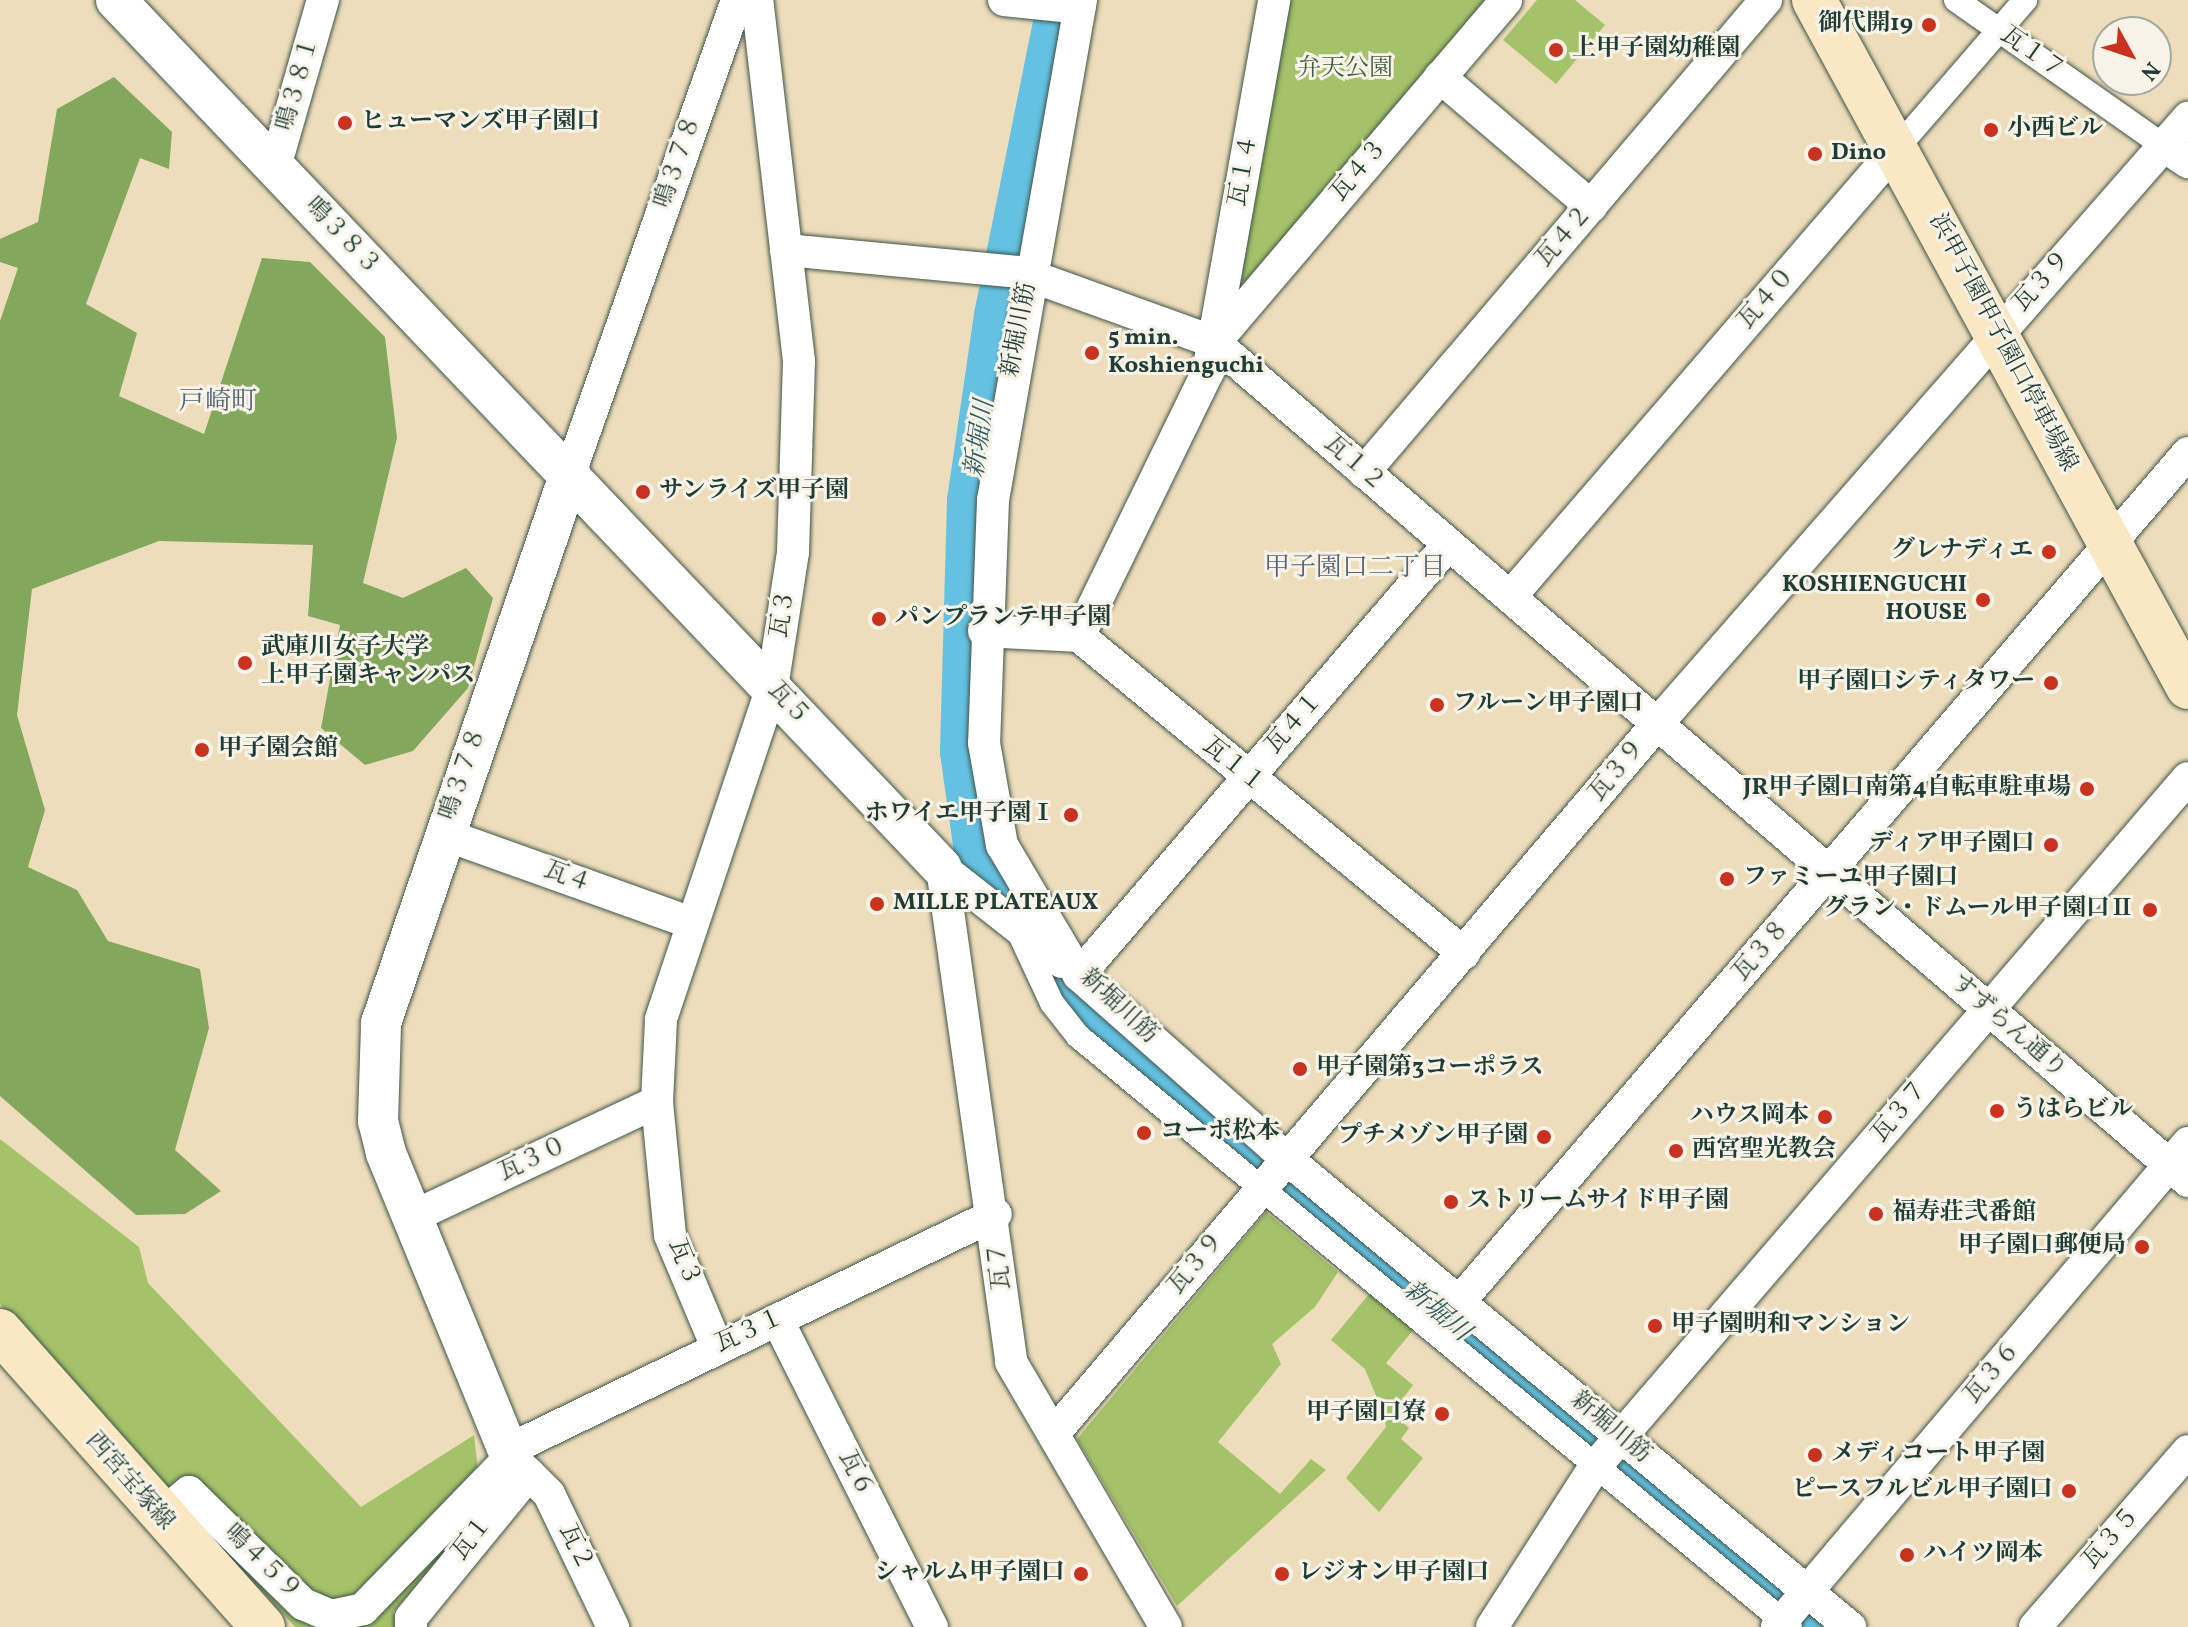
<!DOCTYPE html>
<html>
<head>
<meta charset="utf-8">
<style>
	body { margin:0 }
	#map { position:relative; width:2188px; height:1627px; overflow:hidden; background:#edb; font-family:Vollkorn,"Noto Serif JP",serif }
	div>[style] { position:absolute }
	.green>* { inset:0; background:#a4c269 }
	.forest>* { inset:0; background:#83a85d }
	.river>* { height:50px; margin:-25px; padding:0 25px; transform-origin:25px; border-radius:25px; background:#64c1e2 }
	.roads { filter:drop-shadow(0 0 2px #3e5548) drop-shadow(0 0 2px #3e5548) }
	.pedestrian>* { height:24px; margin:-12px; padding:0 12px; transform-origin:12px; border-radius:12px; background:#fff }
	.minor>* { height:32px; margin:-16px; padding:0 16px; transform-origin:16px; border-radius:16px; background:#fff }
	.tertiary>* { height:40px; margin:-20px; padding:0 20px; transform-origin:20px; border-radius:20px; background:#fff }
	.secondary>* { height:44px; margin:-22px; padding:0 22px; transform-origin:22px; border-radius:22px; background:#fae7c3 }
	.dots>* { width:22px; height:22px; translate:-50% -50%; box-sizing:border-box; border:4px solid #f7f3e8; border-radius:50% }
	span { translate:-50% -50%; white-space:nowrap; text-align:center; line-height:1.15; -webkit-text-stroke:6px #f7f3e8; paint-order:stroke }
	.poi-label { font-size:24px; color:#1f3d34; font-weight:700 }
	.right { translate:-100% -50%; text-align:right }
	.left { translate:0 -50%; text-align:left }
	.street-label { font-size:24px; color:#1f3d34 }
	.park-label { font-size:24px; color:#405e41 }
	.neighbourhood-label { font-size:26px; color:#566574 }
	.water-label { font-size:26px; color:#305e60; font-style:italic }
	.north { position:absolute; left:2092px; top:16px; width:80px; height:80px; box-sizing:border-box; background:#f7f3e8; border:2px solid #a1aaa0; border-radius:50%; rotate:130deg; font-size:22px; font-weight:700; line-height:32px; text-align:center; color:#1f3d34 }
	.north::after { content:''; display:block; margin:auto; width:28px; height:36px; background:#c8321e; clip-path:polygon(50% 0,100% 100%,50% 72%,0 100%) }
</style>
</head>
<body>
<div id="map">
	<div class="green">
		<div style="clip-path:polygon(1289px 0,1496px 0,1248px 283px,1236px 279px)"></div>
		<div style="clip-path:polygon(1537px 0,1575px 0,1605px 25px,1556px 84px,1503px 40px)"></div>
		<div style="clip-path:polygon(0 1139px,139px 1247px,148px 1283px,361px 1507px,474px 1435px,483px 1512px,393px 1612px,401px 1627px,295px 1627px,0 1304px)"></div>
		<div style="clip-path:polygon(1266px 1212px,1338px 1272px,1315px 1307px,1272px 1344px,1281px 1364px,1218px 1442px,1280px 1494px,1311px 1459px,1326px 1470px,1177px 1606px,1077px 1439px)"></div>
		<div style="clip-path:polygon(1370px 1293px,1414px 1329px,1386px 1363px,1413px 1385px,1392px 1413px,1409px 1428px,1401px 1439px,1423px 1458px,1379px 1512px,1346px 1478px,1386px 1427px,1384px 1415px,1365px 1369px,1331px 1340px)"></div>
	</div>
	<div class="forest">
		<div style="clip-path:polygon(114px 77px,172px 132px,169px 169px,140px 158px,86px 304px,137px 333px,119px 396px,204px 434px,262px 258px,310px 262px,385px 337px,397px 438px,363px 583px,403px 598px,466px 568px,493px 598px,468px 688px,413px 751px,365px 765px,321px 728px,340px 625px,308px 616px,313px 545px,159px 541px,32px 589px,17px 715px,45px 810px,28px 867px,77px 890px,108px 941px,200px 969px,209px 1028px,175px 1150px,221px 1191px,185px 1214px,136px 1215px,0 1096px,0 321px,18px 268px,0 262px,0 239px,38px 222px,57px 109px)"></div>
	</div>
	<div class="river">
		<div style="left:996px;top:879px;width:39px;rotate:-117deg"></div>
		<div style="left:978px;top:844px;width:94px;rotate:-98deg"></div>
		<div style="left:965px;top:751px;width:250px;rotate:-88.4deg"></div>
		<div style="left:972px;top:501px;width:187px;rotate:-81.7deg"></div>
		<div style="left:999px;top:316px;width:322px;rotate:-78.6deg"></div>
		<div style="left:1064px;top:990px;width:64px;rotate:48.1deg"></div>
		<div style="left:1107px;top:1038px;width:921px;rotate:39.76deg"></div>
	</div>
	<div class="roads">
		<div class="pedestrian">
			<div style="left:1956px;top:0;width:254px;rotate:35.1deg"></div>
			<div style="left:1897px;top:148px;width:196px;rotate:-49.1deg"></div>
			<div style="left:1017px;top:928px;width:83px;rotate:65deg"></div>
			<div style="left:1052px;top:1003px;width:42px;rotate:51.8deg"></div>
			<div style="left:1078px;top:1036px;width:925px;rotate:39.69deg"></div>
		</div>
		<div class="minor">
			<div style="left:1004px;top:0;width:76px;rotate:6deg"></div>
			<div style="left:1081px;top:0;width:508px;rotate:99.98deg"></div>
			<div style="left:993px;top:500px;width:243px;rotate:92.1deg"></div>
			<div style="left:984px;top:743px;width:104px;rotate:80deg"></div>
			<div style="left:1002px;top:845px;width:151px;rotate:59.4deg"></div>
			<div style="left:1079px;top:975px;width:276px;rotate:41.5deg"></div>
			<div style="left:1286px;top:1158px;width:734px;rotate:39.75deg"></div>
			<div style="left:1440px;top:77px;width:199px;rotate:40.5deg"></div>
			<div style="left:2164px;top:146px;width:29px;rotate:34deg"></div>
			<div style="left:275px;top:167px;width:174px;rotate:-74deg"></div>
			<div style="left:786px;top:250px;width:235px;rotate:5.4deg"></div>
			<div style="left:1020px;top:272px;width:206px;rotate:19.8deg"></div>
			<div style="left:1214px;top:342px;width:1286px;rotate:40.74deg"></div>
			<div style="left:1217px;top:340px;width:446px;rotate:-49.6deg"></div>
			<div style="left:1364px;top:472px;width:620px;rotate:-49.58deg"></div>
			<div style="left:570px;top:473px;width:502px;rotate:-70.55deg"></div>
			<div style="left:1510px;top:597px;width:593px;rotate:-49.24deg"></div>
			<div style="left:984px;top:631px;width:95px;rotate:3deg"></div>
			<div style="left:1079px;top:636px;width:499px;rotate:39.5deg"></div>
			<div style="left:1079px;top:636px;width:294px;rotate:-64deg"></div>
			<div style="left:1208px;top:372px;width:378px;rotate:-79.9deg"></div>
			<div style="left:443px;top:834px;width:263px;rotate:19.7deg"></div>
			<div style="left:942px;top:868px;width:499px;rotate:82deg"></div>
			<div style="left:1011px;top:1362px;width:307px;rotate:59.7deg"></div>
			<div style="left:942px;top:868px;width:152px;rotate:38.1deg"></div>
			<div style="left:1079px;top:975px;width:567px;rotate:-49.37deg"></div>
			<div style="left:410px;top:1218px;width:273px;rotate:-25.2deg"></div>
			<div style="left:1459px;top:1302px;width:1119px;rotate:-49.35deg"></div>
			<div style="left:778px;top:1321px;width:343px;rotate:63.3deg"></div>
			<div style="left:717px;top:1347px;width:121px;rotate:-112.8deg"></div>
			<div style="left:670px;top:1235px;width:134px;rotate:-95.6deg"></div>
			<div style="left:657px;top:1102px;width:83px;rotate:-87.2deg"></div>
			<div style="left:661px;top:1019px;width:349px;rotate:-71.5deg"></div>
			<div style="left:772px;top:688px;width:138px;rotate:-81.2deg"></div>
			<div style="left:793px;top:552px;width:191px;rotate:-88.2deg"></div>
			<div style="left:799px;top:361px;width:363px;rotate:-96.6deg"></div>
			<div style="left:1056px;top:1431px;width:928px;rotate:-49.63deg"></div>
			<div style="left:1657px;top:724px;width:806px;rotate:-48.77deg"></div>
			<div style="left:529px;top:1474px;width:28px;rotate:45deg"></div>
			<div style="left:549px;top:1494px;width:148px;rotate:64.3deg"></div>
			<div style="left:159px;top:1517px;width:39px;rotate:-40deg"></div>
			<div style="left:189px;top:1492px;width:160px;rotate:44.5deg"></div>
			<div style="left:303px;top:1604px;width:30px;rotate:23deg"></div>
			<div style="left:331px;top:1616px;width:33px;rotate:-12deg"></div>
			<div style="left:363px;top:1609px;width:233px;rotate:-45.9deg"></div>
			<div style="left:525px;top:1442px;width:523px;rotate:-25.83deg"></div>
			<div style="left:411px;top:1627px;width:9px;rotate:-90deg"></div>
			<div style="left:411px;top:1618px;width:186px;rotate:-50.7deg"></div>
			<div style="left:529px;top:1474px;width:24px;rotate:-138deg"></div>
			<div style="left:1492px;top:1627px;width:189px;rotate:-57.3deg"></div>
			<div style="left:1594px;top:1468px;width:910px;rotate:-49.28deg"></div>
			<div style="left:1777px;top:1627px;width:635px;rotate:-49.66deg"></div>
			<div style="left:2035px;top:1627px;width:233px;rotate:-49deg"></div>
		</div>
		<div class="tertiary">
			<div style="left:116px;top:0;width:1198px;rotate:46.42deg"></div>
			<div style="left:511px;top:1458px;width:330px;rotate:-112.3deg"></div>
			<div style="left:386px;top:1153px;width:33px;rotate:-104deg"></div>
			<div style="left:378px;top:1121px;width:98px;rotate:-88.2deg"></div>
			<div style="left:381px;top:1023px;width:582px;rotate:-71.04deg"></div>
		</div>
		<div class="secondary">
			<div style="left:1814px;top:0;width:782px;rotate:61.44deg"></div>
			<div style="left:0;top:1331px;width:396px;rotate:48.4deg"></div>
		</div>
	</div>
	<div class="dots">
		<div style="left:1929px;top:25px;background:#c8321e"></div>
		<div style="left:1556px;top:50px;background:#c8321e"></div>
		<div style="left:345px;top:123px;background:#c8321e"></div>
		<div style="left:1991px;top:130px;background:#c8321e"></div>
		<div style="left:1815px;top:154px;background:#c8321e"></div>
		<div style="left:1092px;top:353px;background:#c8321e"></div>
		<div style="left:643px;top:492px;background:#c8321e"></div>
		<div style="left:2049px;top:552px;background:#c8321e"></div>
		<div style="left:1983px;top:600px;background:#c8321e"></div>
		<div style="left:879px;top:619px;background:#c8321e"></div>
		<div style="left:245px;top:663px;background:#c8321e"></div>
		<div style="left:2051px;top:683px;background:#c8321e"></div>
		<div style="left:1437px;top:705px;background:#c8321e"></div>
		<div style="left:202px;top:750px;background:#c8321e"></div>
		<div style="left:2087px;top:789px;background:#c8321e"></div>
		<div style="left:1071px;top:815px;background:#c8321e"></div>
		<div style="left:2051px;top:845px;background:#c8321e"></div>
		<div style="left:1727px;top:879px;background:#c8321e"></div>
		<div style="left:877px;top:904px;background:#c8321e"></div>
		<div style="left:2150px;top:910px;background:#c8321e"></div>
		<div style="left:1300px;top:1069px;background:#c8321e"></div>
		<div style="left:1997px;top:1111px;background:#c8321e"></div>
		<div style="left:1825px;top:1117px;background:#c8321e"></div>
		<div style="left:1144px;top:1133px;background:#c8321e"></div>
		<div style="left:1544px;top:1137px;background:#c8321e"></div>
		<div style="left:1676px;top:1151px;background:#c8321e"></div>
		<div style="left:1451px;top:1202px;background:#c8321e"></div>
		<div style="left:1876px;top:1214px;background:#c8321e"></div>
		<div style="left:2142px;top:1247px;background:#c8321e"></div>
		<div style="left:1655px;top:1326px;background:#c8321e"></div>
		<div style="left:1442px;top:1414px;background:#c8321e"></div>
		<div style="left:1815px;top:1455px;background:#c8321e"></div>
		<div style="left:2069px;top:1491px;background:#c8321e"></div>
		<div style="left:1907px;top:1555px;background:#c8321e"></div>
		<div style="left:1081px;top:1574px;background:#c8321e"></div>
		<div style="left:1282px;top:1574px;background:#c8321e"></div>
	</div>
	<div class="poi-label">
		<span class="right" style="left:1913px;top:25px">御代開19</span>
		<span class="left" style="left:1572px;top:50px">上甲子園幼稚園</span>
		<span class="left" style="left:361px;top:123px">ヒューマンズ甲子園口</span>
		<span class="left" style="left:2007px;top:130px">小西ビル</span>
		<span class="left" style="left:1831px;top:154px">Dino</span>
		<span class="left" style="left:1108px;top:353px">5 min.<br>Koshienguchi</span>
		<span class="left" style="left:659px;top:492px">サンライズ甲子園</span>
		<span class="right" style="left:2033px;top:552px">グレナディエ</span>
		<span class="right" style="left:1967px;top:600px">KOSHIENGUCHI<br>HOUSE</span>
		<span class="left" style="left:895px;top:619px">パンプランテ甲子園</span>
		<span class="left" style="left:261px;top:663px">武庫川女子大学<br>上甲子園キャンパス</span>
		<span class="right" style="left:2035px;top:683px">甲子園口シティタワー</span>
		<span class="left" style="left:1453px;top:705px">フルーン甲子園口</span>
		<span class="left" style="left:218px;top:750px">甲子園会館</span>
		<span class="right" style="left:2071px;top:789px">JR甲子園口南第4自転車駐車場</span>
		<span class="right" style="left:1055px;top:815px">ホワイエ甲子園Ⅰ</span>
		<span class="right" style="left:2035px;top:845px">ディア甲子園口</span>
		<span class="left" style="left:1743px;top:879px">ファミーユ甲子園口</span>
		<span class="left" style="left:893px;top:904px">MILLE PLATEAUX</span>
		<span class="right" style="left:2134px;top:910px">グラン・ドムール甲子園口Ⅱ</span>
		<span class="left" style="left:1316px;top:1069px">甲子園第3コーポラス</span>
		<span class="left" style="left:2013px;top:1111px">うはらビル</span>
		<span class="right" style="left:1809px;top:1117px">ハウス岡本</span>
		<span class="left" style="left:1160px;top:1133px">コーポ松本</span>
		<span class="right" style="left:1528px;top:1137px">プチメゾン甲子園</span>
		<span class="left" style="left:1692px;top:1151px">西宮聖光教会</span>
		<span class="left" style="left:1467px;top:1202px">ストリームサイド甲子園</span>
		<span class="left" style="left:1892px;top:1214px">福寿荘弐番館</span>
		<span class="right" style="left:2126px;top:1247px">甲子園口郵便局</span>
		<span class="left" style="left:1671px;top:1326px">甲子園明和マンション</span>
		<span class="right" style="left:1426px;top:1414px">甲子園口寮</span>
		<span class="left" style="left:1831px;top:1455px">メディコート甲子園</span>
		<span class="right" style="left:2053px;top:1491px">ピースフルビル甲子園口</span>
		<span class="left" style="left:1923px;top:1555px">ハイツ岡本</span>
		<span class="right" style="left:1065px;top:1574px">シャルム甲子園口</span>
		<span class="left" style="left:1298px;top:1574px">レジオン甲子園口</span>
	</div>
	<div class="street-label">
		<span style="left:2032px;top:54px;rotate:35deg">瓦１７</span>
		<span style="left:299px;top:84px;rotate:-74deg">鳴３８１</span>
		<span style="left:679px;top:162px;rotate:-71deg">鳴３７８</span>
		<span style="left:1245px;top:171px;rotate:-80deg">瓦１４</span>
		<span style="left:1360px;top:171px;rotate:-50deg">瓦４３</span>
		<span style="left:342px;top:237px;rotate:46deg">鳴３８３</span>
		<span style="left:1565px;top:237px;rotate:-49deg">瓦４２</span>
		<span style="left:2043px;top:282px;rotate:-48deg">瓦３９</span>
		<span style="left:1767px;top:299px;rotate:-49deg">瓦４０</span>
		<span style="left:1020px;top:330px;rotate:-79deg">新堀川筋</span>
		<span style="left:2002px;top:343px;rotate:62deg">浜甲子園甲子園口停車場線</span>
		<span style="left:1354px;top:464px;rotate:41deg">瓦１２</span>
		<span style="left:784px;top:614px;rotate:-81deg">瓦３</span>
		<span style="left:788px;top:704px;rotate:47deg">瓦５</span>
		<span style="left:1295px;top:724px;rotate:-49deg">瓦４１</span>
		<span style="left:1233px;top:766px;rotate:39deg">瓦１１</span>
		<span style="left:1618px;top:771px;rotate:-50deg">瓦３９</span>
		<span style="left:464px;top:774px;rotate:-71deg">鳴３７８</span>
		<span style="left:567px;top:878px;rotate:20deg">瓦４</span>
		<span style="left:1762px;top:951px;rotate:-49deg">瓦３８</span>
		<span style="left:1118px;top:1007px;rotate:43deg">新堀川筋</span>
		<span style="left:2008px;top:1027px;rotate:41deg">すずらん通り</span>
		<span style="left:1901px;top:1112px;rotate:-50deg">瓦３７</span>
		<span style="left:533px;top:1160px;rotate:-25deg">瓦３０</span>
		<span style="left:683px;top:1263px;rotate:68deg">瓦３</span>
		<span style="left:1197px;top:1264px;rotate:-50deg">瓦３９</span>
		<span style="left:1001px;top:1266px;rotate:-96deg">瓦７</span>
		<span style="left:750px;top:1332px;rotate:-24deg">瓦３１</span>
		<span style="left:1993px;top:1373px;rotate:-50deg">瓦３６</span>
		<span style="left:1610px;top:1428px;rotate:40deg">新堀川筋</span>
		<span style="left:855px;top:1474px;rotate:63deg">瓦６</span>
		<span style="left:129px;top:1482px;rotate:49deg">西宮宝塚線</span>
		<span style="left:473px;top:1539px;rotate:-52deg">瓦１</span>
		<span style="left:2112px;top:1539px;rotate:-49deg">瓦３５</span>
		<span style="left:575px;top:1548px;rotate:64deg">瓦２</span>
		<span style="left:262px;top:1563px;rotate:44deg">鳴４５９</span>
	</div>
	<div class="park-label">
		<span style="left:1345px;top:70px">弁天公園</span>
	</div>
	<div class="neighbourhood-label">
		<span style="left:218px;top:403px">戸崎町</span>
		<span style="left:1355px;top:569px">甲子園口二丁目</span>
	</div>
	<div class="water-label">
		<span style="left:981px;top:439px;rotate:-82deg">新堀川</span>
		<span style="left:1436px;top:1312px;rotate:40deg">新堀川</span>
	</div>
	<div class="north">N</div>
</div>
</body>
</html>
